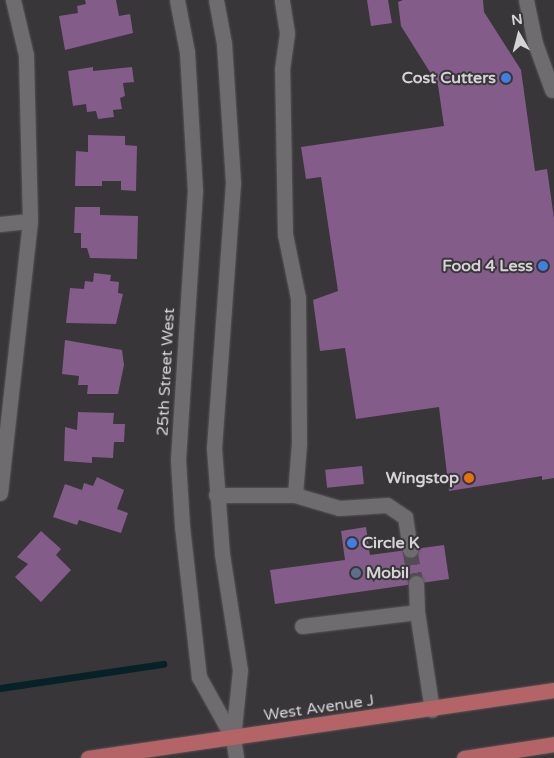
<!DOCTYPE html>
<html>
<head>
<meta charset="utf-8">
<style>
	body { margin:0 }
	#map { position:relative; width:554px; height:758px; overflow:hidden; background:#383638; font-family:"Varela Round",sans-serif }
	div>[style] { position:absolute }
	.stream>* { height:7px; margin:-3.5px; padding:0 3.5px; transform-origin:3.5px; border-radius:3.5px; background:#062226 }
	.building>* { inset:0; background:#835c8a; transform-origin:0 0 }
	.minor-tunnel>* { height:15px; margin-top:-7.5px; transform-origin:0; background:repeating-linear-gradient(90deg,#504e50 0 15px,transparent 0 23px) }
	.roads { filter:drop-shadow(0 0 1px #565456) drop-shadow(0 0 1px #565456) }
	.minor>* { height:15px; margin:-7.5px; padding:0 7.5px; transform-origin:7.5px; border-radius:7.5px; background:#6e6c6e }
	.major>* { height:15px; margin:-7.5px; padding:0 7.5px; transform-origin:7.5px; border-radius:7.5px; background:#b46466 }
	.dots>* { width:14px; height:14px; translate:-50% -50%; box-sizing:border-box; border:2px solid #383638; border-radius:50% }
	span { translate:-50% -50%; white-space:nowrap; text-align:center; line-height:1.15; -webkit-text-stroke:4px #383638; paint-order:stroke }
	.poi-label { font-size:16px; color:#d5d3d5; font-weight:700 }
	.right { translate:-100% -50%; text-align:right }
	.left { translate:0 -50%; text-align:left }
	.street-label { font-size:16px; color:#d5d3d5 }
	.north { position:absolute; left:494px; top:10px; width:50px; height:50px; -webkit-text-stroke:4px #383638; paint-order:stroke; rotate:352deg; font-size:14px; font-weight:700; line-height:20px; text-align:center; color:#d5d3d5 }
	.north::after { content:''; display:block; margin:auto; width:18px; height:22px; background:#d5d3d5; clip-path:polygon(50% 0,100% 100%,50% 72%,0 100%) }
</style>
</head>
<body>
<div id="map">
	<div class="stream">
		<div style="left:0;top:688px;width:165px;rotate:-8.4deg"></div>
	</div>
	<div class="building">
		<div style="clip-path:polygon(85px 0,116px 0,119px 16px,130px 14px,133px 33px,65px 50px,59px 16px,78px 13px,77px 6px,86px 4px)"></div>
		<div style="clip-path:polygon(367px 0,388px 0,392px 23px,371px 26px)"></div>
		<div style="clip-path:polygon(403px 0,483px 0,484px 12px,521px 70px,535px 171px,547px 169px,554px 218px,554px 478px,542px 480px,542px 476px,449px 491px,439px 407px,356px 419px,345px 348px,320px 351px,313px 300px,338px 291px,321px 177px,306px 179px,301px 147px,444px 126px,438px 85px,401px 26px,398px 2px)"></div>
		<div style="clip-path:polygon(93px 67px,93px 71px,132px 67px,134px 82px,123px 83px,125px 96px,120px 98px,122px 109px,113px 110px,114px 117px,98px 119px,96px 111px,87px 112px,86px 104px,73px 106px,68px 71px)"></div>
		<div style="clip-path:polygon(88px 135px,125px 136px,125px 145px,137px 146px,136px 191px,121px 190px,121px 181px,102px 181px,102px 186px,75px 186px,76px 151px,88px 152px)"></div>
		<div style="clip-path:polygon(75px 207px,100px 207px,100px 215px,138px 216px,137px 259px,90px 258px,87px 248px,81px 248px,81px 233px,74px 233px)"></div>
		<div style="clip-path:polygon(94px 273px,111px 275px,110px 281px,119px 282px,118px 293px,123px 294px,116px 324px,66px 323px,70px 288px,84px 289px,85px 281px,93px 282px)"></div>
		<div style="clip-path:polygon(65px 340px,122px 350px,124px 365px,118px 394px,87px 394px,88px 385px,78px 385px,79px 376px,62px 374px)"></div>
		<div style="clip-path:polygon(78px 412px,114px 413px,113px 424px,125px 424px,124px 442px,114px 442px,113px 458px,92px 457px,92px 463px,64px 461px,65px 427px,77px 430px)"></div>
		<div style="left:362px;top:466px;width:18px;height:37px;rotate:84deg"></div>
		<div style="clip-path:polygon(97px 477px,124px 490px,117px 509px,128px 513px,121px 533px,79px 520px,77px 525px,53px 517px,65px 484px,82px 490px,84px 483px,93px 486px)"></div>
		<div style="clip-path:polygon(366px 527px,370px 555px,444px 545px,449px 579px,275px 604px,270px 570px,345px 560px,341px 531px)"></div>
		<div style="clip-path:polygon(41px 531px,61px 549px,56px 555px,71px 570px,41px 602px,15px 577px,28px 564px,17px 557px)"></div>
	</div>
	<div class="minor-tunnel">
		<div style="left:410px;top:550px;width:34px;rotate:80deg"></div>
	</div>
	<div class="roads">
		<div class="minor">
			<div style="left:177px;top:0;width:53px;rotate:79.1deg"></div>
			<div style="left:187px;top:52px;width:138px;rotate:86.7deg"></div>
			<div style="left:195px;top:190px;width:271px;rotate:93.6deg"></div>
			<div style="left:178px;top:460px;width:66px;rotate:86.5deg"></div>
			<div style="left:182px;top:526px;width:152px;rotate:83.6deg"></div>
			<div style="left:199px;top:677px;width:70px;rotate:60.9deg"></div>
			<div style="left:216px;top:0;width:44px;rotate:79.5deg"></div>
			<div style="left:224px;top:43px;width:140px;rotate:86.3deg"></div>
			<div style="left:233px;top:183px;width:266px;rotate:94.1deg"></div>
			<div style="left:214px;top:448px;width:106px;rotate:85.7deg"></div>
			<div style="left:222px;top:554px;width:117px;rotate:81.2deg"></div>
			<div style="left:240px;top:670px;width:68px;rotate:95.9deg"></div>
			<div style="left:233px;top:738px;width:20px;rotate:81deg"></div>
			<div style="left:526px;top:0;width:44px;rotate:78.2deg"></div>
			<div style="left:535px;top:43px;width:50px;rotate:70.1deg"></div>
			<div style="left:0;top:224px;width:30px;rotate:-6deg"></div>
			<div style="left:0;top:493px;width:274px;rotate:-83.7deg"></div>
			<div style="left:30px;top:221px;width:166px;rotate:-91.4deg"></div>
			<div style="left:26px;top:55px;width:57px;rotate:-103.3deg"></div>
			<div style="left:216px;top:495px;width:79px"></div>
			<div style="left:295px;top:495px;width:52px;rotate:-85.6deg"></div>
			<div style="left:299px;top:443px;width:145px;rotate:-90.4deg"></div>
			<div style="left:298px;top:298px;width:65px;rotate:-101.5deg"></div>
			<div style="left:285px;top:234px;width:165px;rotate:-91deg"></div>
			<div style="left:282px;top:69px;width:36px;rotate:-82deg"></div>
			<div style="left:287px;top:33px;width:33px;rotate:-99deg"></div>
			<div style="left:295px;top:495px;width:46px;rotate:16.5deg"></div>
			<div style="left:339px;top:508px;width:48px;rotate:-3.6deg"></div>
			<div style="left:387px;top:505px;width:22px;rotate:34deg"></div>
			<div style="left:405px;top:517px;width:33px;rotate:81deg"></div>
			<div style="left:416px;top:583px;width:29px;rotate:88deg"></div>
			<div style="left:302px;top:626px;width:116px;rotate:-6.9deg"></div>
			<div style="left:417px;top:612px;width:99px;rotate:81.3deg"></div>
		</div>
		<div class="major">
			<div style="left:88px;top:758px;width:471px;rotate:-8.3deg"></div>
			<div style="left:464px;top:758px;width:91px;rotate:-8.8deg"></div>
		</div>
	</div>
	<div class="dots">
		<div style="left:506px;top:78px;background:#3f7fe0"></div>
		<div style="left:543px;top:266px;background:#3f7fe0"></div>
		<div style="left:469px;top:478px;background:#e8710a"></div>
		<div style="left:352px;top:543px;background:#3f7fe0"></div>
		<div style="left:356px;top:573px;background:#5c6f8a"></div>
	</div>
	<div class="poi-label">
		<span class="right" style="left:496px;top:78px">Cost Cutters</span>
		<span class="right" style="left:533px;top:266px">Food 4 Less</span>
		<span class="right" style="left:459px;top:478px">Wingstop</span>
		<span class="left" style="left:362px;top:543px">Circle K</span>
		<span class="left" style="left:366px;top:573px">Mobil</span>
	</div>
	<div class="street-label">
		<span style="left:166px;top:372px;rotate:-87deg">25th Street West</span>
		<span style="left:319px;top:708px;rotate:-8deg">West Avenue J</span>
	</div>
	<div class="north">N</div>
</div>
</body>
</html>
